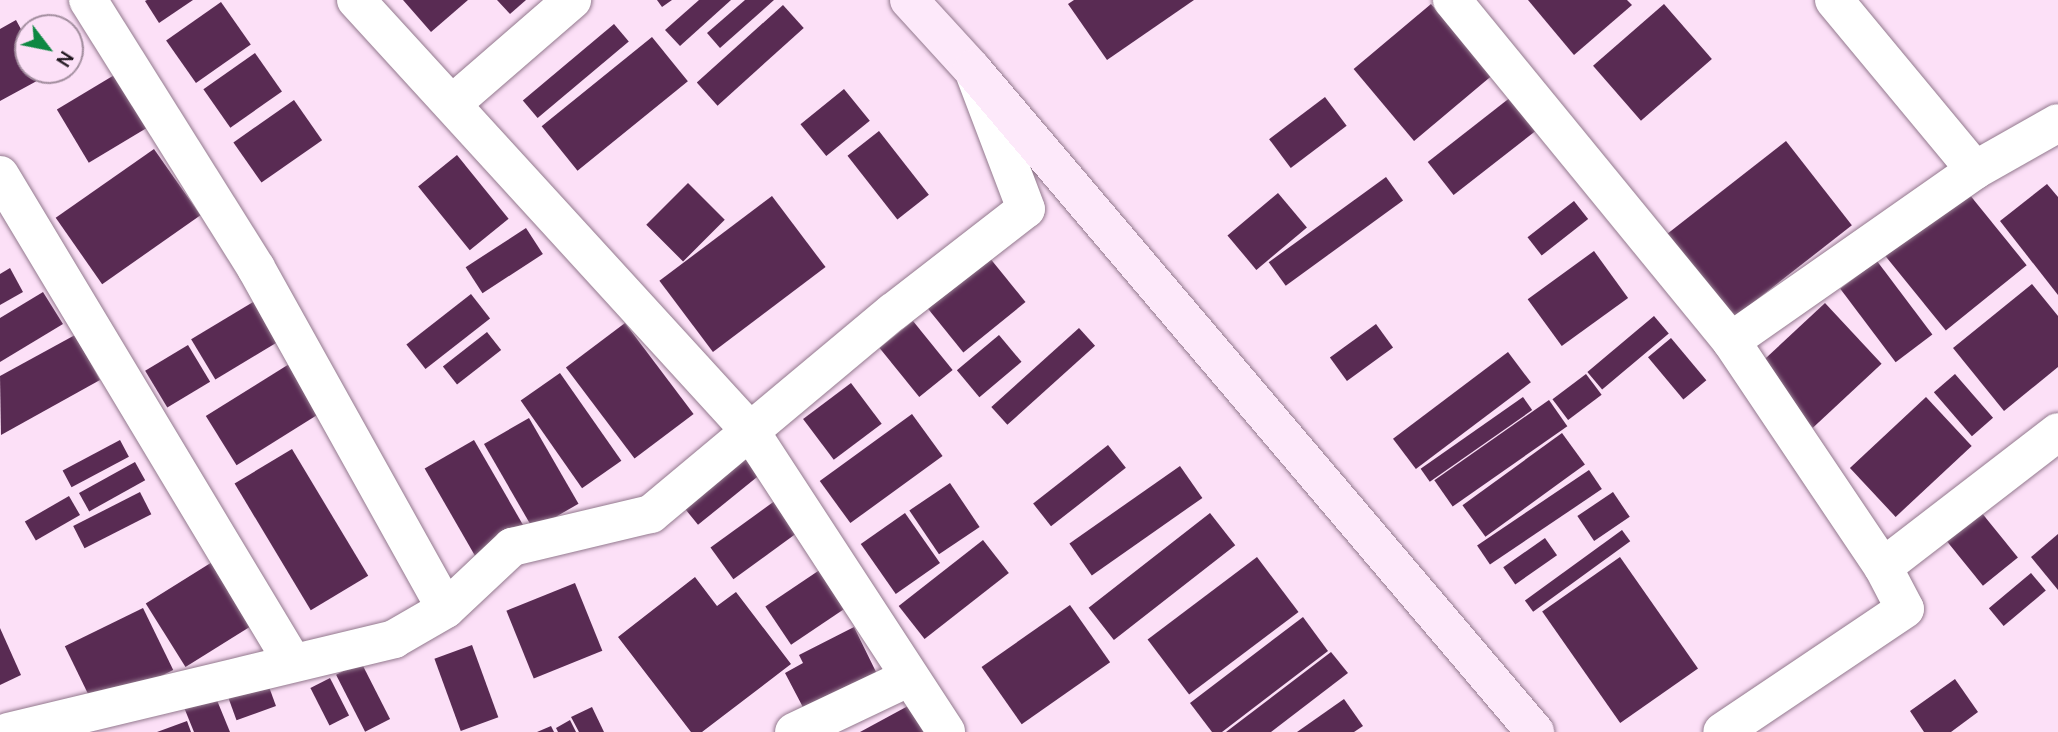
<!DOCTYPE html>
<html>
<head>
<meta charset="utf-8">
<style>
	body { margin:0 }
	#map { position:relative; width:2058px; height:732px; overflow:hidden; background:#fce0f7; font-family:Manrope,sans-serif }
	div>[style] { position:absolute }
	.building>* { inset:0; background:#592b53; transform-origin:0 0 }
	.roads { filter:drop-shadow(0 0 2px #93798e) drop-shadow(0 0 2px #93798e) }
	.minor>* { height:38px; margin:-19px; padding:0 19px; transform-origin:19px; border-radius:19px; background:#fff }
	.secondary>* { height:38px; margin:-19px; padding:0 19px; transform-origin:19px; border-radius:19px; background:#fde9fa }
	span { translate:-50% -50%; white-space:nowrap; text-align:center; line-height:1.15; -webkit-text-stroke:7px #fce0f7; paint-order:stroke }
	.north { position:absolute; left:14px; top:14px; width:70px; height:70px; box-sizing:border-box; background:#fce0f7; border:2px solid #a38e9f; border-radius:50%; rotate:122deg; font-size:19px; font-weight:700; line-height:28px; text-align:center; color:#1d131c }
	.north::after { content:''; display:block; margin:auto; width:24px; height:32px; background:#0d8842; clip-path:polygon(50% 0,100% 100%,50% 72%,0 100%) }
</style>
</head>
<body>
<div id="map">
	<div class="building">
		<div style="clip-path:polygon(147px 0,193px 0,159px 23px,145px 1px)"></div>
		<div style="clip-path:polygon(403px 0,468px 0,431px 32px)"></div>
		<div style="clip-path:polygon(497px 0,526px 0,510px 14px)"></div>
		<div style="clip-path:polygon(657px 0,672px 0,662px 7px)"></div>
		<div style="clip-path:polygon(699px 0,731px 0,680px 46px,665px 30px)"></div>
		<div style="clip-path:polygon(745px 0,774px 0,720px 48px,707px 33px)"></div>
		<div style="clip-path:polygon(1074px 0,1194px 0,1107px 60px,1068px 4px)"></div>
		<div style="clip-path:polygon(1528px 0,1627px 0,1632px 5px,1574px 55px)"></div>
		<div style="left:221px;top:2px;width:52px;height:67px;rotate:55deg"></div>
		<div style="left:1431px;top:4px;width:94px;height:101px;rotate:50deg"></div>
		<div style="left:1664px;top:4px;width:73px;height:94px;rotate:49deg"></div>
		<div style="left:783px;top:5px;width:31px;height:116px;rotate:48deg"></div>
		<div style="clip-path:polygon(16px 20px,28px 42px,28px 70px,43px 70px,46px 76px,0 101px,0 29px)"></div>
		<div style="left:614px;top:24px;width:23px;height:119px;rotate:50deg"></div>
		<div style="left:652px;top:37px;width:57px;height:142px;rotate:51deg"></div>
		<div style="left:255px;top:53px;width:47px;height:63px;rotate:55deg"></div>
		<div style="left:116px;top:74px;width:62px;height:69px;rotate:59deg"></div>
		<div style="left:844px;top:89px;width:41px;height:56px;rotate:51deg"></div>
		<div style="left:1516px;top:93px;width:42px;height:112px;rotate:52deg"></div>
		<div style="left:1325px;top:97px;width:36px;height:70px;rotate:53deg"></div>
		<div style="left:294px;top:100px;width:49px;height:74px;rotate:55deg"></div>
		<div style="left:879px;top:131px;width:81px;height:40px;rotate:52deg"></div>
		<div style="left:1786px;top:141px;width:107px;height:155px;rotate:52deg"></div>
		<div style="left:154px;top:149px;width:81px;height:120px;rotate:55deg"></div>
		<div style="left:457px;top:155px;width:82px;height:50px;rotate:51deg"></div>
		<div style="left:1386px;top:177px;width:29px;height:145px;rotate:54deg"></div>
		<div style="left:688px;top:183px;width:52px;height:59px;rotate:45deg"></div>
		<div style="clip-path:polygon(2047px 184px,2058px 197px,2058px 295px,2000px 221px)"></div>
		<div style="left:1965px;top:189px;width:98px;height:104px;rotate:51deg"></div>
		<div style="left:1278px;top:193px;width:45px;height:66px;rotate:50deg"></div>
		<div style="left:772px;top:196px;width:89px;height:141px;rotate:53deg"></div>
		<div style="left:1574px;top:201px;width:23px;height:59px;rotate:52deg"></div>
		<div style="left:526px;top:228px;width:31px;height:72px;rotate:57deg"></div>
		<div style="left:1594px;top:251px;width:58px;height:82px;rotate:54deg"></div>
		<div style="left:989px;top:257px;width:58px;height:80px;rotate:51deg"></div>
		<div style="left:1877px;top:261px;width:92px;height:46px;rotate:53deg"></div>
		<div style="clip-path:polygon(10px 268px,23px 292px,0 305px,0 274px)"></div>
		<div style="clip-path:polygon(2032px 284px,2058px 316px,2058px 367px,2004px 411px,1953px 348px)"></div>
		<div style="clip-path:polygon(43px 292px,63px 324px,0 362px,0 318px)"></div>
		<div style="left:471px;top:294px;width:31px;height:82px;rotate:52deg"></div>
		<div style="left:258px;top:299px;width:47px;height:78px;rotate:59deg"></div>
		<div style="left:1825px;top:303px;width:83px;height:94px;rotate:47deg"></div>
		<div style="left:1654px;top:316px;width:23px;height:87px;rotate:50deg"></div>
		<div style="left:913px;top:321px;width:63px;height:43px;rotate:51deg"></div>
		<div style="left:625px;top:323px;width:114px;height:74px;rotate:53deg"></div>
		<div style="left:1376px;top:324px;width:29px;height:57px;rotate:54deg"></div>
		<div style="left:1079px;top:328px;width:24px;height:118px;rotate:48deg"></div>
		<div style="left:487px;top:332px;width:23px;height:56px;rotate:52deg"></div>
		<div style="clip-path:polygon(75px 335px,100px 380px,1px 435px,0 376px)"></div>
		<div style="left:999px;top:335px;width:35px;height:55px;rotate:50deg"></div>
		<div style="left:1671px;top:338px;width:55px;height:30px;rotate:50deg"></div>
		<div style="left:188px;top:345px;width:43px;height:50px;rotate:59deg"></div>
		<div style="left:1508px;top:352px;width:38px;height:144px;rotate:53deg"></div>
		<div style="left:294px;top:361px;width:58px;height:104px;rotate:58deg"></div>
		<div style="left:560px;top:373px;width:107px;height:48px;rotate:55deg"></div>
		<div style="left:1586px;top:374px;width:26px;height:42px;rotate:53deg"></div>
		<div style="left:1955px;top:374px;width:58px;height:28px;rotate:49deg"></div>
		<div style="left:851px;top:383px;width:51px;height:60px;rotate:53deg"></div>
		<div style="left:1523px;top:397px;width:16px;height:125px;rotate:55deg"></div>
		<div style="left:1926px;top:397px;width:67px;height:104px;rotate:47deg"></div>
		<div style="left:1549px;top:400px;width:32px;height:140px;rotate:55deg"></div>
		<div style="left:912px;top:414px;width:52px;height:114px;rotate:54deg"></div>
		<div style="left:529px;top:418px;width:99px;height:52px;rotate:60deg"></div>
		<div style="left:1562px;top:433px;width:39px;height:123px;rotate:54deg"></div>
		<div style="left:120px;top:440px;width:19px;height:65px;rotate:62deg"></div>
		<div style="left:474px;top:440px;width:101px;height:57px;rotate:60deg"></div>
		<div style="left:1108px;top:445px;width:29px;height:95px;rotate:52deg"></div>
		<div style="left:292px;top:449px;width:148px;height:67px;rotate:59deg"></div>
		<div style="left:741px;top:454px;width:28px;height:78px;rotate:51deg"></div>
		<div style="left:135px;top:462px;width:21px;height:64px;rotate:61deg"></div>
		<div style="left:1180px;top:466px;width:39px;height:135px;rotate:55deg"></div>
		<div style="left:1589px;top:470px;width:23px;height:135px;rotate:56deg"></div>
		<div style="left:950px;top:483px;width:53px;height:49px;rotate:56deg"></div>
		<div style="left:140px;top:492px;width:25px;height:75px;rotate:63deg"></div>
		<div style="left:1613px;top:492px;width:30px;height:43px;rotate:56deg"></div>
		<div style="left:69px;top:496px;width:22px;height:51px;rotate:60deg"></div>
		<div style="left:776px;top:500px;width:39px;height:81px;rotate:54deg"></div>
		<div style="left:1977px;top:507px;width:65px;height:45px;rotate:51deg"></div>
		<div style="left:905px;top:513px;width:61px;height:54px;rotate:55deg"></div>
		<div style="left:1210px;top:513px;width:41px;height:154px;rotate:52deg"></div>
		<div style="left:1622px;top:530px;width:14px;height:120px;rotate:54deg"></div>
		<div style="clip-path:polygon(2058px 534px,2058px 590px,2031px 557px)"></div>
		<div style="left:1545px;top:538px;width:21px;height:51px;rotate:55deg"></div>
		<div style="left:983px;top:540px;width:42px;height:107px;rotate:52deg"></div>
		<div style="left:1257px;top:557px;width:69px;height:137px;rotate:53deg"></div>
		<div style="left:1620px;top:557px;width:136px;height:95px;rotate:55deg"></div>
		<div style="left:217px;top:559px;width:75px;height:84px;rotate:58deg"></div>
		<div style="left:830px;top:563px;width:46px;height:78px;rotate:56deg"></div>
		<div style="left:2031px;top:573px;width:23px;height:55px;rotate:50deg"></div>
		<div style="clip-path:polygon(695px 577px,717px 606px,736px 592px,791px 664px,702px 732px,691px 732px,618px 637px)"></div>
		<div style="left:575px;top:583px;width:73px;height:74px;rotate:68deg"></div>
		<div style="left:1070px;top:605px;width:70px;height:108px;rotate:55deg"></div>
		<div style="left:143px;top:608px;width:69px;height:87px;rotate:64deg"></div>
		<div style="clip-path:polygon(1303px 617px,1328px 651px,1222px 732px,1212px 732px,1190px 703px)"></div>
		<div style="clip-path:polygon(854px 627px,878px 676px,806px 713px,785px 673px,803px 663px,799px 655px)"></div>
		<div style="clip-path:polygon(0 628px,21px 675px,0 685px)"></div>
		<div style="left:472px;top:645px;width:77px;height:40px;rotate:70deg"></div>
		<div style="clip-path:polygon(1331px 652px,1348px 673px,1271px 732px,1226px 732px)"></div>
		<div style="left:361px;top:662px;width:64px;height:28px;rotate:63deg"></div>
		<div style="left:264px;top:673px;width:35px;height:42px;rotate:70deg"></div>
		<div style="left:330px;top:678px;width:42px;height:22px;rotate:63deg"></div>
		<div style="clip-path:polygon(1955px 679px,1978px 712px,1951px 732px,1924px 732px,1910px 711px)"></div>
		<div style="clip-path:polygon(214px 693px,230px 732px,194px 732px,183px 705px)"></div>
		<div style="clip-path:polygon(1344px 699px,1363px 726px,1354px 732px,1297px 732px)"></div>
		<div style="clip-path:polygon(919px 700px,936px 732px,860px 732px)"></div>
		<div style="clip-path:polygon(592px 707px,604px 732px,579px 732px,571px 717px)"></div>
		<div style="clip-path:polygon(570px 720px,576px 732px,558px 732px,556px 728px)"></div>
		<div style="clip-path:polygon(187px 721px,191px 732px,157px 732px)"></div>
		<div style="clip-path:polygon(551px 726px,554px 732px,537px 732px)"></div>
	</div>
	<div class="roads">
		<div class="minor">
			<div style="left:88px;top:0;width:316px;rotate:57.9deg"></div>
			<div style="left:256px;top:268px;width:390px;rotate:60.9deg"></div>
			<div style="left:356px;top:0;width:584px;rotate:47.57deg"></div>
			<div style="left:750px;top:431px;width:359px;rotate:56.9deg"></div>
			<div style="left:1452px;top:0;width:441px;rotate:50.7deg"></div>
			<div style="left:1731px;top:341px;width:272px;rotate:56.1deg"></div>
			<div style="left:1883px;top:567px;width:47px;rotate:62.4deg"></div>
			<div style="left:1905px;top:609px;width:220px;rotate:146.1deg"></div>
			<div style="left:1834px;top:0;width:221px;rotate:50.3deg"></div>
			<div style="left:452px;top:104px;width:159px;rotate:-40.9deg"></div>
			<div style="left:0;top:175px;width:569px;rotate:59.02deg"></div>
			<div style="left:1731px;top:341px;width:298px;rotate:-35deg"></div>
			<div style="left:1975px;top:170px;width:95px;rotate:-29.5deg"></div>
			<div style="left:1883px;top:567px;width:221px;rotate:-37.6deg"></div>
			<div style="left:8px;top:732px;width:397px;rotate:-13.5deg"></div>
			<div style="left:394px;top:639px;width:60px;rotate:-30deg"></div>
			<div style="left:446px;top:609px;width:91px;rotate:-43.2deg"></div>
			<div style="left:512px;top:547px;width:143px;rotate:-13.4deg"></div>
			<div style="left:651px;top:514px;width:315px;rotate:-39.9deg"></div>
			<div style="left:893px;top:312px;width:168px;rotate:-37.8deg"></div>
			<div style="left:1026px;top:209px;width:143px;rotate:-110.8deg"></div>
			<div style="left:794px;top:732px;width:128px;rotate:-25.4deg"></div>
		</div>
		<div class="secondary">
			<div style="left:909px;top:0;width:93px;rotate:47.6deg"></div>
			<div style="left:972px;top:69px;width:870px;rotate:49.66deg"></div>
		</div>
	</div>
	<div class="north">N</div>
</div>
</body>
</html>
